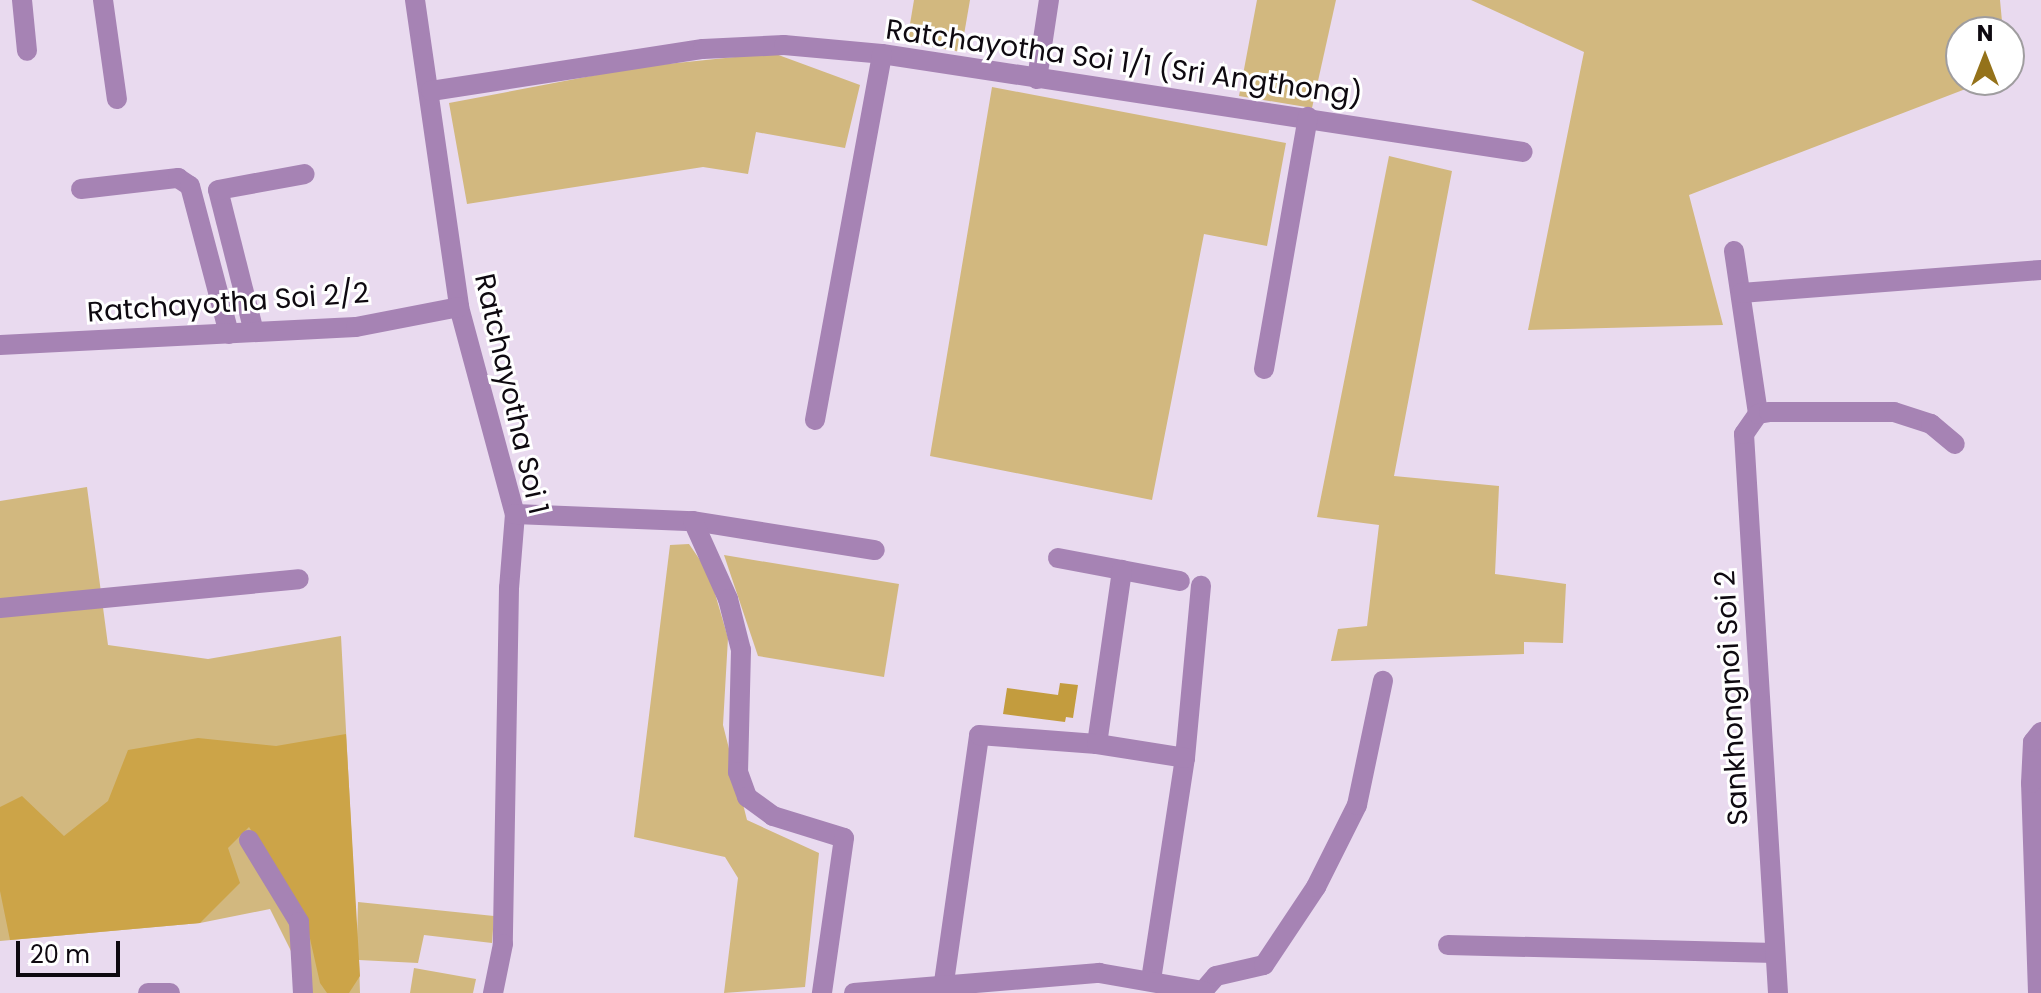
<!DOCTYPE html>
<html>
<head>
<meta charset="utf-8">
<style>
	body { margin:0 }
	#map { position:relative; width:2041px; height:993px; overflow:hidden; background:#e9daef; font-family:Poppins,sans-serif }
	div>[style] { position:absolute }
	.green>* { inset:0; background:#d2b87f }
	.forest>* { inset:0; background:#cca448 }
	.water>* { inset:0; background:#c39c3e }
	.minor>* { height:20px; margin:-10px; padding:0 10px; transform-origin:10px; border-radius:10px; background:#a683b4 }
	span { translate:-50% -50%; white-space:nowrap; text-align:center; line-height:1.15; -webkit-text-stroke:6px #fff; paint-order:stroke }
	.street-label { font-size:28px; color:#0e0910 }
	.north { position:absolute; left:1945px; top:16px; width:80px; height:80px; box-sizing:border-box; background:#fff; border:2px solid #9f9d9f; border-radius:50%; rotate:0deg; font-size:22px; font-weight:700; line-height:32px; text-align:center; color:#0e0910 }
	.north::after { content:''; display:block; margin:auto; width:28px; height:36px; background:#94721a; clip-path:polygon(50% 0,100% 100%,50% 72%,0 100%) }
	.scale { position:absolute; left:16px; top:941px; width:104px; height:36px; box-sizing:border-box; border:4px solid #0e0910; border-top:0; padding-left:10px; font-size:24px; line-height:28px; white-space:nowrap; color:#0e0910; -webkit-text-stroke:6px #fff; paint-order:stroke }
</style>
</head>
<body>
<div id="map">
	<div class="green">
		<div style="clip-path:polygon(914px 0,970px 0,961px 52px,907px 42px)"></div>
		<div style="clip-path:polygon(1257px 0,1336px 0,1312px 108px,1239px 96px)"></div>
		<div style="clip-path:polygon(1471px 0,2000px 0,2003px 32px,1961px 32px,1961px 80px,1989px 80px,1689px 195px,1723px 325px,1528px 330px,1584px 52px)"></div>
		<div style="clip-path:polygon(773px 53px,860px 85px,845px 148px,756px 132px,748px 174px,703px 167px,467px 204px,449px 103px,638px 67px)"></div>
		<div style="clip-path:polygon(992px 87px,1286px 143px,1267px 246px,1204px 234px,1152px 500px,930px 456px)"></div>
		<div style="clip-path:polygon(1389px 156px,1452px 171px,1394px 476px,1499px 486px,1495px 574px,1566px 584px,1563px 643px,1524px 642px,1524px 654px,1331px 661px,1338px 629px,1367px 626px,1379px 525px,1317px 517px)"></div>
		<div style="clip-path:polygon(87px 487px,108px 645px,208px 659px,341px 636px,357px 938px,358px 902px,494px 916px,492px 943px,424px 935px,418px 963px,359px 960px,360px 993px,312px 993px,270px 909px,200px 923px,0 941px,0 501px)"></div>
		<div style="clip-path:polygon(689px 544px,709px 573px,728px 638px,723px 725px,747px 820px,819px 853px,805px 987px,724px 993px,738px 878px,725px 857px,634px 837px,670px 545px)"></div>
		<div style="clip-path:polygon(724px 555px,899px 584px,884px 677px,758px 656px)"></div>
		<div style="clip-path:polygon(414px 968px,476px 979px,473px 993px,410px 993px)"></div>
	</div>
	<div class="forest">
		<div style="clip-path:polygon(346px 734px,360px 976px,349px 993px,327px 993px,320px 983px,304px 912px,249px 827px,228px 848px,240px 883px,200px 923px,10px 940px,0 891px,0 807px,22px 796px,64px 836px,108px 801px,128px 750px,198px 738px,276px 746px)"></div>
	</div>
	<div class="water">
		<div style="clip-path:polygon(1060px 683px,1078px 685px,1073px 718px,1066px 717px,1065px 722px,1003px 714px,1007px 688px,1058px 695px)"></div>
	</div>
	<div class="minor">
		<div style="left:22px;top:0;width:51px;rotate:84.4deg"></div>
		<div style="left:103px;top:0;width:100px;rotate:82deg"></div>
		<div style="left:415px;top:0;width:310px;rotate:81.8deg"></div>
		<div style="left:459px;top:307px;width:214px;rotate:74.9deg"></div>
		<div style="left:515px;top:514px;width:74px;rotate:94.6deg"></div>
		<div style="left:509px;top:588px;width:356px;rotate:91deg"></div>
		<div style="left:503px;top:944px;width:50px;rotate:101.5deg"></div>
		<div style="left:1037px;top:79px;width:80px;rotate:-81.4deg"></div>
		<div style="left:431px;top:91px;width:275px;rotate:-8.8deg"></div>
		<div style="left:703px;top:49px;width:81px;rotate:-2.8deg"></div>
		<div style="left:784px;top:45px;width:98px;rotate:5.2deg"></div>
		<div style="left:882px;top:54px;width:648px;rotate:8.69deg"></div>
		<div style="left:81px;top:189px;width:98px;rotate:-6.5deg"></div>
		<div style="left:178px;top:178px;width:14px;rotate:34deg"></div>
		<div style="left:190px;top:186px;width:153px;rotate:75.2deg"></div>
		<div style="left:1734px;top:251px;width:165px;rotate:81.6deg"></div>
		<div style="left:1741px;top:293px;width:301px;rotate:-4.4deg"></div>
		<div style="left:254px;top:332px;width:146px;rotate:-104.2deg"></div>
		<div style="left:218px;top:190px;width:88px;rotate:-10.4deg"></div>
		<div style="left:0;top:345px;width:356px;rotate:-2.9deg"></div>
		<div style="left:356px;top:327px;width:105px;rotate:-11deg"></div>
		<div style="left:1264px;top:369px;width:256px;rotate:-80.1deg"></div>
		<div style="left:815px;top:420px;width:372px;rotate:-79.6deg"></div>
		<div style="left:515px;top:514px;width:178px;rotate:2.3deg"></div>
		<div style="left:693px;top:521px;width:184px;rotate:9.1deg"></div>
		<div style="left:693px;top:521px;width:85px;rotate:65.8deg"></div>
		<div style="left:728px;top:599px;width:53px;rotate:75.7deg"></div>
		<div style="left:741px;top:650px;width:122px;rotate:91.4deg"></div>
		<div style="left:738px;top:772px;width:27px;rotate:70deg"></div>
		<div style="left:747px;top:797px;width:32px;rotate:36deg"></div>
		<div style="left:773px;top:816px;width:74px;rotate:17.2deg"></div>
		<div style="left:844px;top:838px;width:157px;rotate:98.1deg"></div>
		<div style="left:1058px;top:558px;width:124px;rotate:10.7deg"></div>
		<div style="left:0;top:608px;width:300px;rotate:-5.5deg"></div>
		<div style="left:1097px;top:744px;width:176px;rotate:-81.8deg"></div>
		<div style="left:249px;top:840px;width:96px;rotate:58.6deg"></div>
		<div style="left:299px;top:922px;width:71px;rotate:86.8deg"></div>
		<div style="left:1448px;top:945px;width:327px;rotate:1.4deg"></div>
		<div style="left:1151px;top:980px;width:225px;rotate:-81.3deg"></div>
		<div style="left:1185px;top:758px;width:173px;rotate:-84.7deg"></div>
		<div style="left:944px;top:982px;width:249px;rotate:-81.9deg"></div>
		<div style="left:979px;top:735px;width:118px;rotate:4.4deg"></div>
		<div style="left:1097px;top:744px;width:89px;rotate:9deg"></div>
		<div style="left:1203px;top:991px;width:20px;rotate:-49deg"></div>
		<div style="left:1216px;top:976px;width:49px;rotate:-12.9deg"></div>
		<div style="left:1264px;top:965px;width:94px;rotate:-56.3deg"></div>
		<div style="left:1316px;top:887px;width:92px;rotate:-63.4deg"></div>
		<div style="left:1357px;top:805px;width:127px;rotate:-78.2deg"></div>
		<div style="left:148px;top:993px;width:22px"></div>
		<div style="left:854px;top:993px;width:246px;rotate:-4.7deg"></div>
		<div style="left:1099px;top:973px;width:106px;rotate:9.8deg"></div>
		<div style="left:1778px;top:993px;width:560px;rotate:-93.48deg"></div>
		<div style="left:1744px;top:434px;width:24px;rotate:-55deg"></div>
		<div style="left:1758px;top:414px;width:11px;rotate:-10deg"></div>
		<div style="left:1769px;top:412px;width:125px"></div>
		<div style="left:1894px;top:412px;width:39px;rotate:18deg"></div>
		<div style="left:1931px;top:424px;width:31px;rotate:40deg"></div>
		<div style="left:2038px;top:993px;width:210px;rotate:-91.9deg"></div>
		<div style="left:2031px;top:783px;width:41px;rotate:-87.2deg"></div>
		<div style="left:2033px;top:742px;width:13px;rotate:-51deg"></div>
	</div>
	<div class="street-label">
		<span style="left:1124px;top:63px;rotate:8deg">Ratchayotha Soi 1/1 (Sri Angthong)</span>
		<span style="left:228px;top:303px;rotate:-4deg">Ratchayotha Soi 2/2</span>
		<span style="left:511px;top:394px;rotate:77deg">Ratchayotha Soi 1</span>
		<span style="left:1732px;top:698px;rotate:-93deg">Sankhongnoi Soi 2</span>
	</div>
	<div class="north">N</div>
	<div class="scale">20 m</div>
</div>
</body>
</html>
